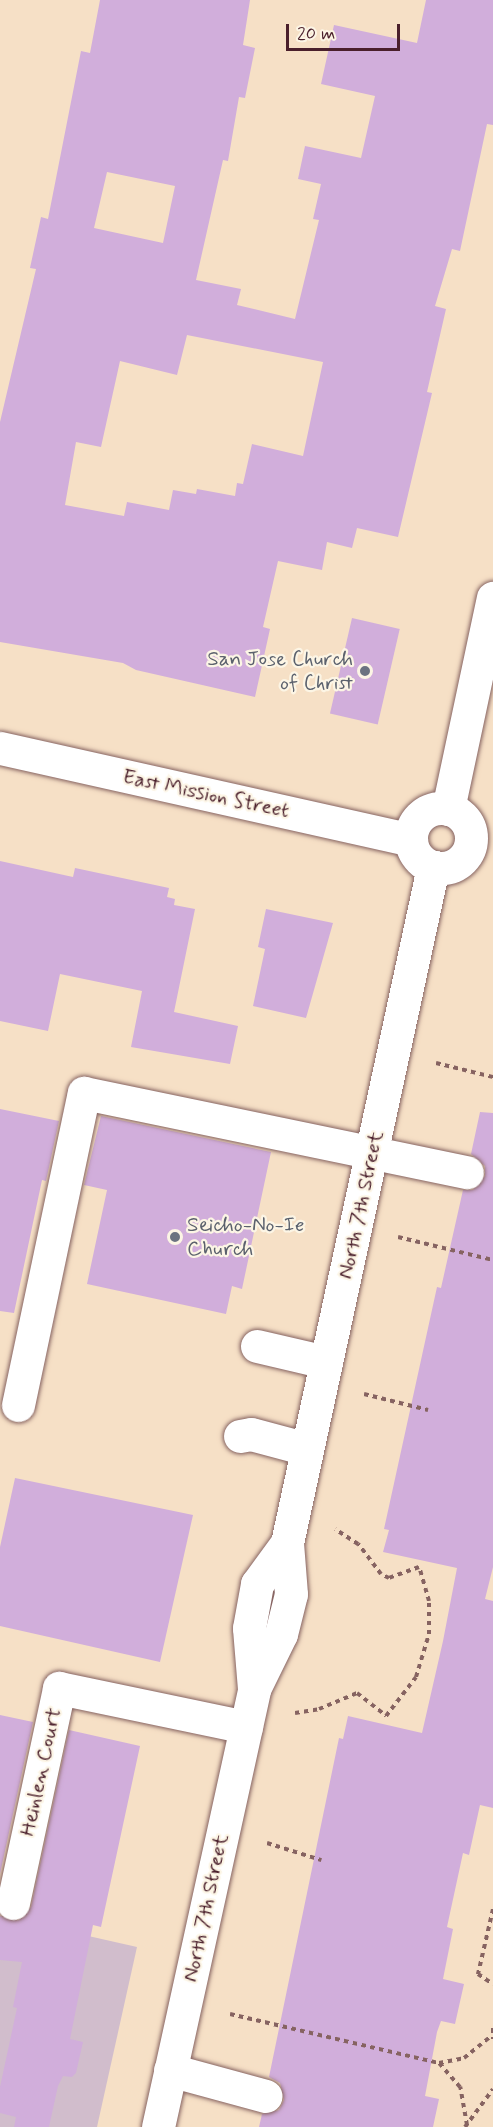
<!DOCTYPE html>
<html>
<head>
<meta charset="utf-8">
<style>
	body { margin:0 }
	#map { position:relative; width:493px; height:2127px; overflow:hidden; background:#f6e0c6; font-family:Mynerve,sans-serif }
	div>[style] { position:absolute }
	.industrial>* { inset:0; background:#d1bdcc }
	.building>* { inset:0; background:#d1aedb; transform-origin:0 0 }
	.path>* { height:4px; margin-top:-2px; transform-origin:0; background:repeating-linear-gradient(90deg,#866361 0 4.5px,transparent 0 9px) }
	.roads { filter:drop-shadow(0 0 2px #866361) drop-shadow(0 0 2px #866361) }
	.minor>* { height:33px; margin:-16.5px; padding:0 16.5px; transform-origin:16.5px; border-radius:16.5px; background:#fff }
	.minor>.ring { margin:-16.5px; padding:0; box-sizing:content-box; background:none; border:33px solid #fff; border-radius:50% }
	.dots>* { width:16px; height:16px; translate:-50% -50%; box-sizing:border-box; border:3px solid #fcf5e5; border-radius:50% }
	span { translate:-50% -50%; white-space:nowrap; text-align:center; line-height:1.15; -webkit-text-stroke:4.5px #fcf5e5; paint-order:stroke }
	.worship-label { font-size:21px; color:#5b616d }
	.right { translate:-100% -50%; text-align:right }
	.left { translate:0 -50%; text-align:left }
	.street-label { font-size:21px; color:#4a1f2b }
	.scale { position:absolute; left:286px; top:24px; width:114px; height:27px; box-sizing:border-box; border:3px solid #4a1f2b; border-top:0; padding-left:8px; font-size:18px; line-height:21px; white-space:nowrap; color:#4a1f2b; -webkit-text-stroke:4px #fcf5e5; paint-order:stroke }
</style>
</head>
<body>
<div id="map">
	<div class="industrial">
		<div style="clip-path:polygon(0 1916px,137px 1947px,97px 2127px,0 2127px)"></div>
	</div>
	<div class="building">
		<div style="clip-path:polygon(evenodd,100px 0,250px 0,243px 45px,255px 48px,245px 98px,239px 97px,228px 161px,223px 160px,196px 280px,241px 289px,237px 305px,295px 319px,319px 220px,313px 219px,321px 184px,298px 179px,305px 146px,361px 158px,375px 96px,321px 84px,334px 25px,417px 43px,426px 0,493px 0,493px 125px,487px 124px,460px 251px,452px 249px,435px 306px,446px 309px,427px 392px,432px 393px,398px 537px,357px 528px,352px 548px,327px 542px,322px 570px,278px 561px,263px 627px,270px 629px,255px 697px,136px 670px,123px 663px,0 642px,0 422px,36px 269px,30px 268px,41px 217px,48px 219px,81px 51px,90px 53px,100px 0,107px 172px,175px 186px,163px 243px,94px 228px,107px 172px,100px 0,187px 335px,323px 362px,303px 456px,252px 444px,243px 484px,237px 483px,235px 496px,197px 489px,196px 494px,173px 490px,169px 510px,127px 502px,124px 516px,65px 505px,76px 442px,101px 447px,120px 361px,177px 375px,187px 335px)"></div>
		<div style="left:352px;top:618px;width:49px;height:98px;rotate:13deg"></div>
		<div style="clip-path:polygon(0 861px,73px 877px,75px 868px,169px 888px,167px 897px,175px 899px,174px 905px,195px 909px,174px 1012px,238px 1026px,230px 1064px,131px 1047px,142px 991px,60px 974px,48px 1031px,0 1021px)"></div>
		<div style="clip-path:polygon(266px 909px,333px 923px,306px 1018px,253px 1006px,265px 949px,258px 947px)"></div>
		<div style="clip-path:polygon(0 1109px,59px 1121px,46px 1181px,42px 1180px,14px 1313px,0 1311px)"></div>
		<div style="clip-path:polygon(480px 1112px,493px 1113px,493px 1567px,485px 1599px,493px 1601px,493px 1808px,480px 1805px,469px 1855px,463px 1853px,447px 1927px,453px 1929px,443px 1979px,464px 1984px,455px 2024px,441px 2021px,437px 2032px,425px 2096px,439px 2099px,433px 2127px,259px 2127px,262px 2114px,279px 2110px,284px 2100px,280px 2083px,269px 2077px,339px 1738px,343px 1739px,348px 1716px,422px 1733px,443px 1641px,457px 1568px,383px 1552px,389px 1530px,384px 1529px,437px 1287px,441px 1288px,463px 1190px,473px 1190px,485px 1176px,485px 1166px,471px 1154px)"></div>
		<div style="clip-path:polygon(101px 1116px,271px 1152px,242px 1289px,232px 1286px,226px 1314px,87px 1284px,107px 1190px,84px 1185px)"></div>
		<div style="clip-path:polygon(15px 1478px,193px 1515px,160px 1662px,0 1626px,0 1547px)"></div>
		<div style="clip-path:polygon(0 1715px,33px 1722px,0 1874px)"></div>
		<div style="clip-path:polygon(69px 1730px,140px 1746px,101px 1927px,93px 1925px,70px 2039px,83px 2042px,76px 2073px,72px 2077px,63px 2076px,58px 2086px,49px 2127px,14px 2127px,16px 2117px,0 2113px,0 2087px,17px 2008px,13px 2007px,22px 1962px,0 1960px,0 1916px,18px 1921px,31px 1907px)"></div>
	</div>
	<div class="path">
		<div style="left:436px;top:1063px;width:59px;rotate:13.8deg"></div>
		<div style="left:398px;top:1237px;width:98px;rotate:13.6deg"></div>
		<div style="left:364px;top:1394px;width:66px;rotate:14deg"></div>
		<div style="left:295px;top:1713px;width:24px;rotate:-9deg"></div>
		<div style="left:319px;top:1709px;width:41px;rotate:-22.8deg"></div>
		<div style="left:357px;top:1693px;width:37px;rotate:38deg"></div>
		<div style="left:386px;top:1716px;width:49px;rotate:-52.4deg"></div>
		<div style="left:416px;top:1677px;width:45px;rotate:-73.2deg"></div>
		<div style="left:429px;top:1634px;width:33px;rotate:-90deg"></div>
		<div style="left:429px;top:1601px;width:35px;rotate:-106deg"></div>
		<div style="left:419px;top:1567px;width:32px;rotate:160deg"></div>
		<div style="left:389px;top:1578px;width:9px;rotate:-153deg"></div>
		<div style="left:381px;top:1574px;width:38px;rotate:-127deg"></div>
		<div style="left:358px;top:1544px;width:27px;rotate:-147deg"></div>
		<div style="left:267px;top:1843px;width:57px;rotate:17.5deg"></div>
		<div style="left:493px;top:1909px;width:67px;rotate:103deg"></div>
		<div style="left:478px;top:1974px;width:18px;rotate:34deg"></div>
		<div style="left:230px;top:2014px;width:215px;rotate:13.2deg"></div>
		<div style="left:493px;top:2028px;width:11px;rotate:90deg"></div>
		<div style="left:467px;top:2125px;width:39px;rotate:-100deg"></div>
		<div style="left:460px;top:2087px;width:32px;rotate:-131deg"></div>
		<div style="left:439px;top:2063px;width:25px;rotate:-11deg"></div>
		<div style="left:464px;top:2058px;width:35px;rotate:-39deg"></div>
		<div style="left:465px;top:2127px;width:47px;rotate:-53.6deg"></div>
	</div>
	<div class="roads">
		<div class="minor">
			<div style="left:0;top:748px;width:421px;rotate:12.6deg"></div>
			<div class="ring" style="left:411px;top:808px;width:27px;height:27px"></div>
			<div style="left:448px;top:809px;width:216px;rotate:-78deg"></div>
			<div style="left:257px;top:1346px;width:71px;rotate:13.1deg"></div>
			<div style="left:18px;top:1405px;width:319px;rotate:-78.1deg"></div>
			<div style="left:84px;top:1093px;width:391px;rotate:11.7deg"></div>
			<div style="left:240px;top:1436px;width:11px;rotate:-10deg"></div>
			<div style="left:251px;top:1434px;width:58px;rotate:15deg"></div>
			<div style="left:254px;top:1689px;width:61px;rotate:-94.7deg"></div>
			<div style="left:249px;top:1628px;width:45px;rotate:-79.7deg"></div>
			<div style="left:257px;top:1584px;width:51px;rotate:-53.8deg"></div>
			<div style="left:13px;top:1903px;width:220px;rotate:-77.9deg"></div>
			<div style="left:59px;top:1688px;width:191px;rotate:11.8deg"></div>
			<div style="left:170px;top:2070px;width:99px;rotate:15.2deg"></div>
			<div style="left:158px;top:2127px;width:448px;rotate:-77.6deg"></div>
			<div style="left:254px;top:1689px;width:61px;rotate:-63.9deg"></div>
			<div style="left:281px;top:1634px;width:41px;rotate:-76deg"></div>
			<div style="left:291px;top:1594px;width:51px;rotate:-94.5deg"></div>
			<div style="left:287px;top:1543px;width:692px;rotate:-77.81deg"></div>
		</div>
	</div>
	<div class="dots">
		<div style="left:365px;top:671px;background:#6b7280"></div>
		<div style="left:175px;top:1237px;background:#6b7280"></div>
	</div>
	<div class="worship-label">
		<span class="right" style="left:353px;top:671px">San Jose Church<br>of Christ</span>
		<span class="left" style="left:187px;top:1237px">Seicho-No-Ie<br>Church</span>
	</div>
	<div class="street-label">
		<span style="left:206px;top:794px;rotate:12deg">East Mission Street</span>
		<span style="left:361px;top:1205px;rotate:-78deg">North 7th Street</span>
		<span style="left:41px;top:1772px;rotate:-78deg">Heinlen Court</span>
		<span style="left:206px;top:1908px;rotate:-78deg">North 7th Street</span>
	</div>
	<div class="scale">20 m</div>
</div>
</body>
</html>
